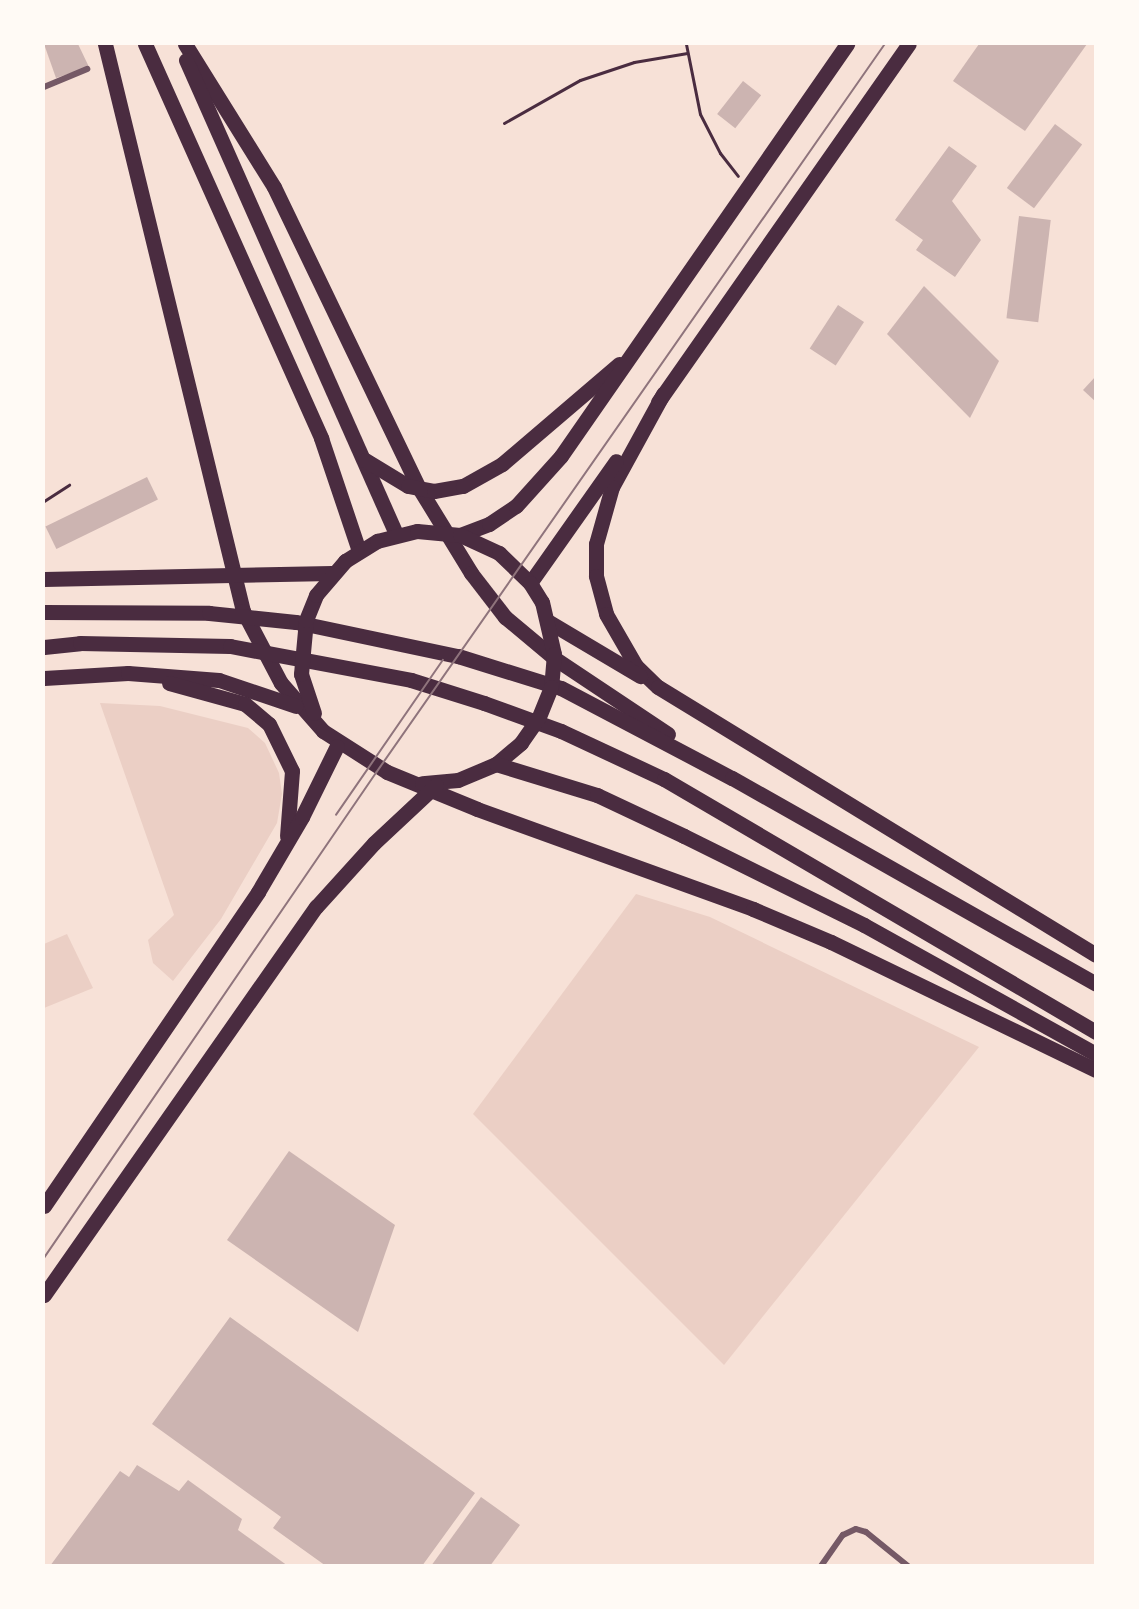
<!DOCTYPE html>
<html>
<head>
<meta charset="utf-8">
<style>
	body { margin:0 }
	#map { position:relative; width:1139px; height:1609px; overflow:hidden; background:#f7e1d7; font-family:"Fira Sans Condensed",sans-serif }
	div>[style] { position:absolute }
	.green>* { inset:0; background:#ebcfc5 }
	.building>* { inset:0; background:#ccb4b1; transform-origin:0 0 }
	.path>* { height:3px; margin:-1.5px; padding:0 1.5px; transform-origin:1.5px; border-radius:1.5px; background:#4a2c40 }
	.minor>* { height:6px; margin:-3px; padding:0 3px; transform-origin:3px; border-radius:3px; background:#755966 }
	.trunk>* { height:15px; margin:-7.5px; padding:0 7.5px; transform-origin:7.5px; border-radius:7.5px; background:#4a2c40 }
	.tram>* { height:1.5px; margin:-0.75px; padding:0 0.75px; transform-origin:0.75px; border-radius:0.75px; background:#8f747c }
	span { translate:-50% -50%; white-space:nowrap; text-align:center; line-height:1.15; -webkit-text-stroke:5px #fffaf5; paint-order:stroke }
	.frame { position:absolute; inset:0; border:45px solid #fffaf5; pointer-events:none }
</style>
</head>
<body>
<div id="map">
	<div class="green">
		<div style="clip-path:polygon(100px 703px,160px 706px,248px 728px,265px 743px,279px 773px,282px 794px,277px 823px,221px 919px,173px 981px,153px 963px,148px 940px,174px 915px)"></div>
		<div style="clip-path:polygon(636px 894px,710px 917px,979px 1047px,724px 1365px,473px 1114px)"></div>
		<div style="clip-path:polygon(67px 934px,93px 988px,44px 1008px,44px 944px)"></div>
	</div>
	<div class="building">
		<div style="clip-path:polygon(44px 44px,78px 44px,89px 67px,56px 78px)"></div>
		<div style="clip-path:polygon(979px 44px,1087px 44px,1025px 131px,953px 81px)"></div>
		<div style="left:743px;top:81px;width:23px;height:42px;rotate:38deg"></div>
		<div style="left:1055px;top:124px;width:34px;height:80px;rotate:37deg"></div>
		<div style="clip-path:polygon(949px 146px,977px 166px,952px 201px,981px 240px,955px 277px,916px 250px,923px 240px,895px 220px)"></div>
		<div style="left:1019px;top:216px;width:32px;height:103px;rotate:7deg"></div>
		<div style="clip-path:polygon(924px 286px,999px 361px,970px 418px,887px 334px)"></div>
		<div style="left:838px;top:305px;width:31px;height:52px;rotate:33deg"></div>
		<div style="clip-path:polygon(1096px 376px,1096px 402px,1083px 390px)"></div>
		<div style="left:147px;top:477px;width:25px;height:113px;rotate:64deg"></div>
		<div style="clip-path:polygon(289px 1151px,395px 1225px,358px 1332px,227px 1240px)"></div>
		<div style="clip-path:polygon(230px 1317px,475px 1493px,422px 1566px,326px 1566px,273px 1528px,281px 1517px,152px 1424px)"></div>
		<div style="clip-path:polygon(137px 1465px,179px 1491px,188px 1480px,242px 1519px,238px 1530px,288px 1566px,50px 1566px,120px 1471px,129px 1477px)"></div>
		<div style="clip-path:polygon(481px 1497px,520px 1525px,490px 1566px,431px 1566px)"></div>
	</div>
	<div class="path">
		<div style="left:686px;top:44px;width:71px;rotate:78.7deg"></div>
		<div style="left:700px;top:114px;width:44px;rotate:62.9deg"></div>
		<div style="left:720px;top:153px;width:29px;rotate:52deg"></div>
		<div style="left:504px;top:123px;width:87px;rotate:-29.5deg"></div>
		<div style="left:580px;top:80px;width:57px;rotate:-18.4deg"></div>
		<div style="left:634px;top:62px;width:54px;rotate:-9.6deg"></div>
		<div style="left:44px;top:501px;width:30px;rotate:-33deg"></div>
	</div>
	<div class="minor">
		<div style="left:44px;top:87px;width:47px;rotate:-22.7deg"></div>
		<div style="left:821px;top:1566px;width:38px;rotate:-55deg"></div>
		<div style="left:843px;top:1535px;width:14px;rotate:-25deg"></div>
		<div style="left:856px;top:1529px;width:10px;rotate:17deg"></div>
		<div style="left:866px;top:1532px;width:54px;rotate:39deg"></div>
	</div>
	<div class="trunk">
		<div style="left:105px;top:44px;width:584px;rotate:76.32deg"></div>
		<div style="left:243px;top:611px;width:81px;rotate:62.2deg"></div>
		<div style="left:281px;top:683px;width:64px;rotate:48.8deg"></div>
		<div style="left:323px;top:731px;width:76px;rotate:32.6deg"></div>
		<div style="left:387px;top:772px;width:97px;rotate:22.3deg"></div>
		<div style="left:477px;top:809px;width:294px;rotate:19.9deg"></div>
		<div style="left:753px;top:909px;width:85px;rotate:22.9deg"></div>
		<div style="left:831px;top:942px;width:294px;rotate:25.8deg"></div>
		<div style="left:145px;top:44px;width:432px;rotate:65.9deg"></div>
		<div style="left:321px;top:438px;width:119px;rotate:71.4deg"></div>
		<div style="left:185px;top:44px;width:168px;rotate:58.1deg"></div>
		<div style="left:274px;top:187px;width:334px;rotate:64.3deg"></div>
		<div style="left:419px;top:488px;width:100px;rotate:58.5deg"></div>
		<div style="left:471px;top:573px;width:56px;rotate:52.3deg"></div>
		<div style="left:505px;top:617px;width:64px;rotate:39.9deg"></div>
		<div style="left:554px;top:658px;width:137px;rotate:33.7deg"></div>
		<div style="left:186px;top:60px;width:518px;rotate:66.1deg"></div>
		<div style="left:663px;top:394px;width:106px;rotate:118.7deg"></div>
		<div style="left:612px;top:487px;width:59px;rotate:105.7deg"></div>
		<div style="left:596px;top:544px;width:32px;rotate:90deg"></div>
		<div style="left:596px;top:576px;width:39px;rotate:75deg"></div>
		<div style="left:606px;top:614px;width:60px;rotate:60deg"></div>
		<div style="left:636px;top:666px;width:30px;rotate:44deg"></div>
		<div style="left:658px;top:687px;width:513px;rotate:31.46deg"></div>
		<div style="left:658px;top:402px;width:437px;rotate:-55deg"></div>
		<div style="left:365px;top:460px;width:50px;rotate:31.2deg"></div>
		<div style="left:408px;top:486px;width:26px;rotate:11deg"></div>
		<div style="left:434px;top:491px;width:29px;rotate:-10deg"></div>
		<div style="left:463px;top:486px;width:45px;rotate:-29.4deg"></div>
		<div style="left:502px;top:464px;width:154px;rotate:-40.5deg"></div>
		<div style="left:460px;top:535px;width:31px;rotate:-21deg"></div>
		<div style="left:489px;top:524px;width:32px;rotate:-34deg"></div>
		<div style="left:516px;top:506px;width:67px;rotate:-48deg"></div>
		<div style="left:561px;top:456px;width:502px;rotate:-55.23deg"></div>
		<div style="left:44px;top:579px;width:288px;rotate:-1.2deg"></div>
		<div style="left:530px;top:583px;width:149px;rotate:-54.8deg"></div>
		<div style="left:44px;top:612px;width:165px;rotate:0.3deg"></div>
		<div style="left:209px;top:613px;width:87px;rotate:5.9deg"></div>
		<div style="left:296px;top:622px;width:166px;rotate:11.9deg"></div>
		<div style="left:458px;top:656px;width:108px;rotate:17.3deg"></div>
		<div style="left:561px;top:688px;width:193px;rotate:27.8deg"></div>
		<div style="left:732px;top:778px;width:418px;rotate:29.5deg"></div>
		<div style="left:549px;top:622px;width:106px;rotate:30.7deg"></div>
		<div style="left:44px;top:647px;width:36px;rotate:-6deg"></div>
		<div style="left:80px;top:643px;width:150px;rotate:1.1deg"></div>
		<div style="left:230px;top:646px;width:184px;rotate:10.6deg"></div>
		<div style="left:411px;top:680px;width:77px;rotate:17.5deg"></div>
		<div style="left:484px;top:703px;width:82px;rotate:20deg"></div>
		<div style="left:561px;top:731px;width:114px;rotate:25deg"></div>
		<div style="left:664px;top:779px;width:501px;rotate:30.36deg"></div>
		<div style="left:44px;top:678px;width:84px;rotate:-3.4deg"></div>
		<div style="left:128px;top:673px;width:91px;rotate:4.4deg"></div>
		<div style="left:219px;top:680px;width:81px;rotate:18.7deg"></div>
		<div style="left:169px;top:683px;width:79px;rotate:15.4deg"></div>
		<div style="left:245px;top:704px;width:31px;rotate:40deg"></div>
		<div style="left:269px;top:724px;width:52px;rotate:63.9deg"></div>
		<div style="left:292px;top:771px;width:65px;rotate:94.4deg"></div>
		<div style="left:314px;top:713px;width:41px;rotate:-108.4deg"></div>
		<div style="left:301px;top:674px;width:54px;rotate:-84.7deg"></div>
		<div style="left:306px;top:620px;width:27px;rotate:-68deg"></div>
		<div style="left:316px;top:595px;width:45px;rotate:-49.5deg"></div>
		<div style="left:345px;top:561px;width:38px;rotate:-32deg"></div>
		<div style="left:377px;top:541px;width:41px;rotate:-14deg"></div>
		<div style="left:417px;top:531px;width:43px;rotate:5.3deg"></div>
		<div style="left:460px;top:535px;width:43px;rotate:24.8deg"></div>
		<div style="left:499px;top:553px;width:43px;rotate:44.1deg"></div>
		<div style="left:530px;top:583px;width:22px;rotate:58deg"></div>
		<div style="left:542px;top:602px;width:53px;rotate:77deg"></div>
		<div style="left:554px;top:654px;width:33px;rotate:95deg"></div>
		<div style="left:551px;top:687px;width:32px;rotate:112deg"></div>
		<div style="left:539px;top:717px;width:32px;rotate:125deg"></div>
		<div style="left:521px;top:743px;width:33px;rotate:140deg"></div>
		<div style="left:496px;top:764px;width:41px;rotate:157.2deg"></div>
		<div style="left:458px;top:780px;width:36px;rotate:175deg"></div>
		<div style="left:496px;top:764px;width:106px;rotate:17.1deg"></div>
		<div style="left:597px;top:795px;width:96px;rotate:25.2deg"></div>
		<div style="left:684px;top:836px;width:201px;rotate:26.3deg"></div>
		<div style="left:864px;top:925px;width:265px;rotate:29.1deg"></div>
		<div style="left:44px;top:1206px;width:380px;rotate:-55.7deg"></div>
		<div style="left:258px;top:892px;width:87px;rotate:-59.6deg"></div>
		<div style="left:302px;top:817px;width:79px;rotate:-63.8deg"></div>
		<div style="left:44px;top:1295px;width:474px;rotate:-55deg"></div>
		<div style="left:316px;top:907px;width:86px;rotate:-47.8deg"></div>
		<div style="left:374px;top:843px;width:85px;rotate:-43.1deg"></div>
	</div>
	<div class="tram">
		<div style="left:336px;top:815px;width:188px;rotate:-55.4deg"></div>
		<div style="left:44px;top:1258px;width:588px;rotate:-55.61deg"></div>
		<div style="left:376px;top:773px;width:889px;rotate:-55.08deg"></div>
	</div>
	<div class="frame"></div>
</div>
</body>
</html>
